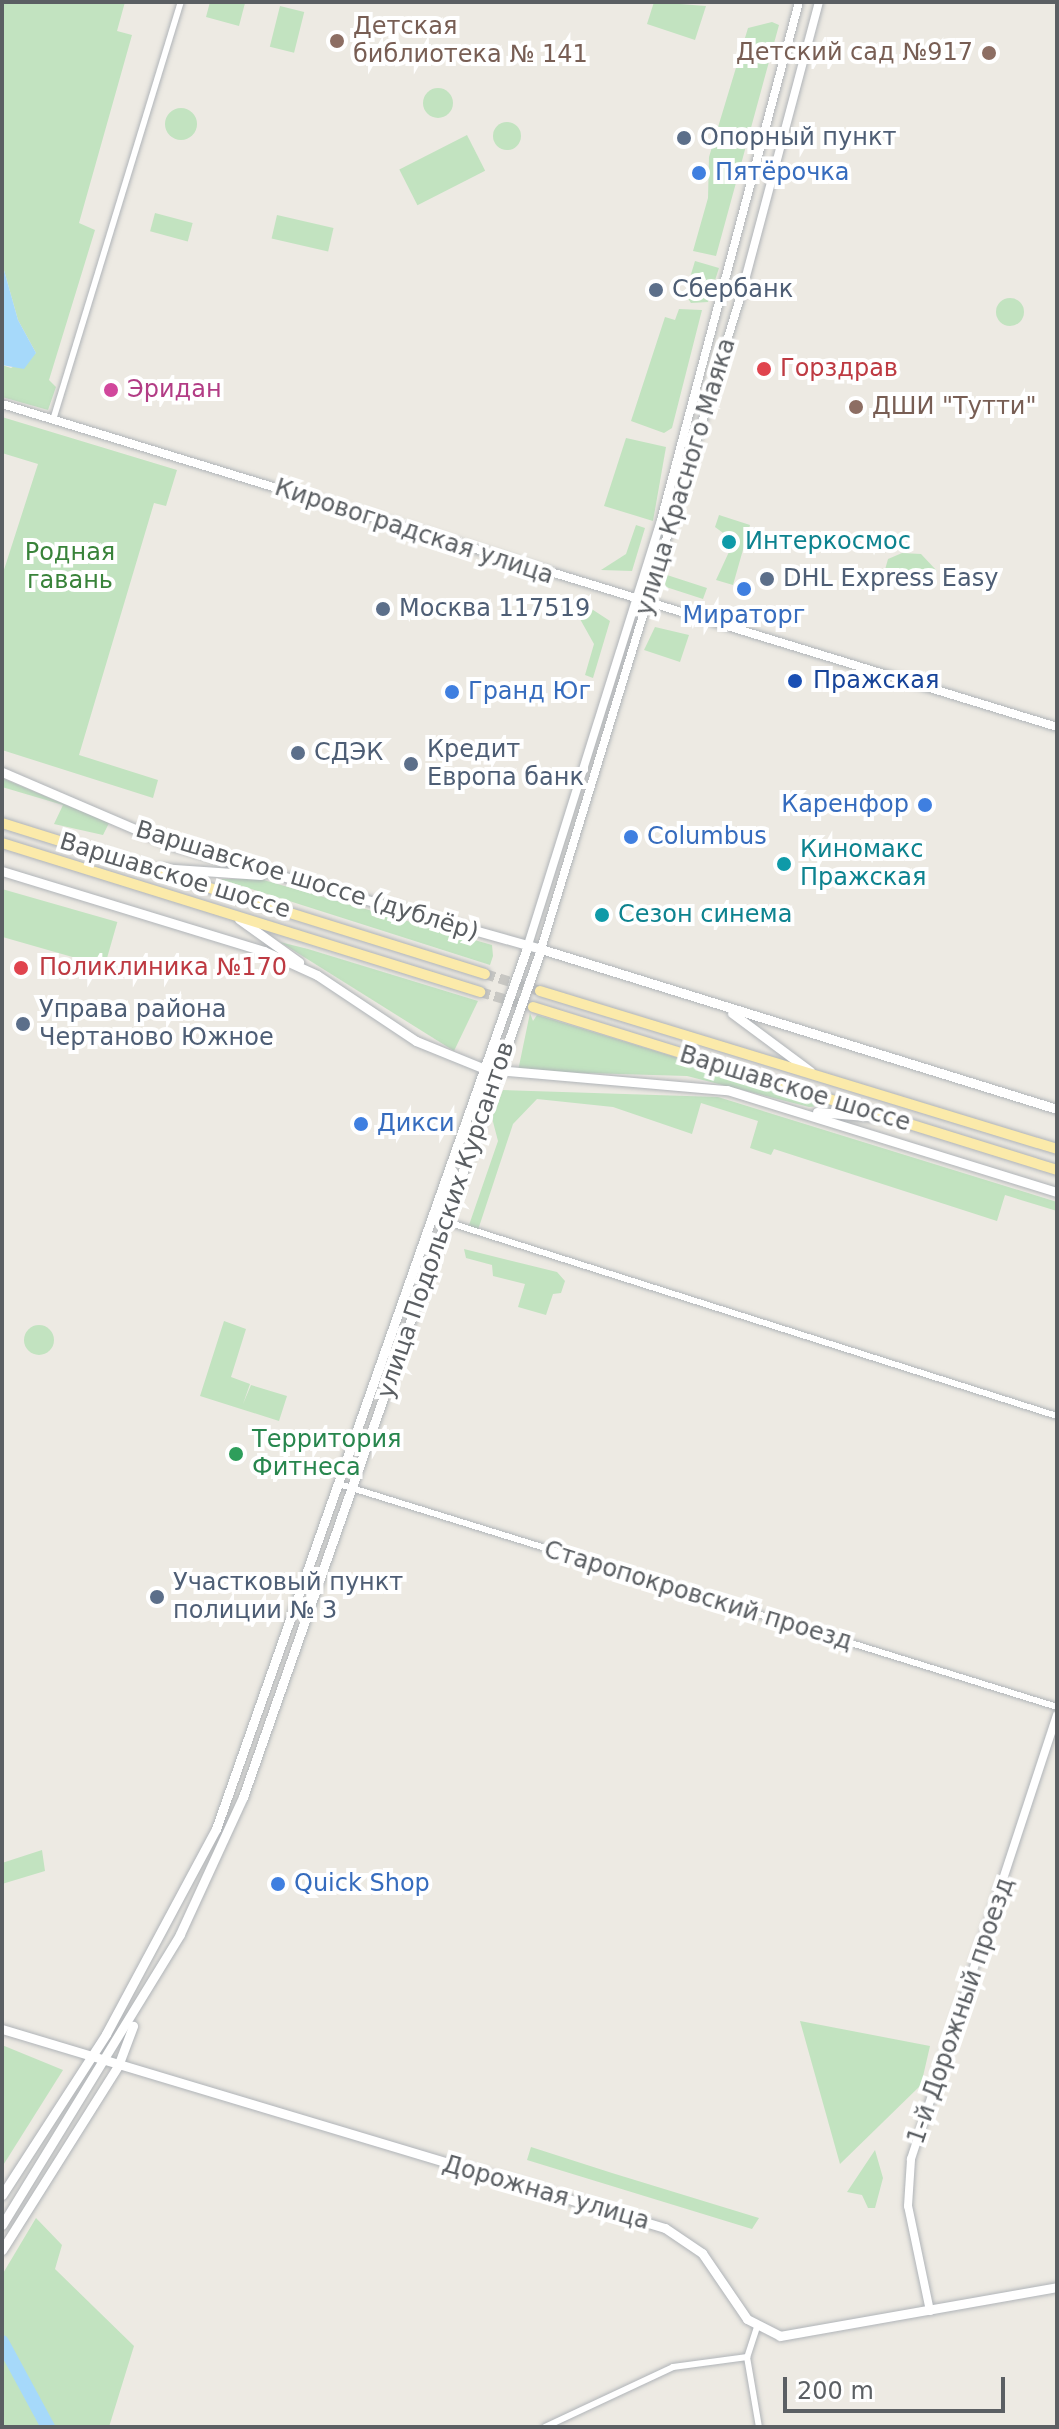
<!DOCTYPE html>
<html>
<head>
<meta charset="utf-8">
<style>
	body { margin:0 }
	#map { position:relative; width:1059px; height:2429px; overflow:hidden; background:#edeae3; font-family:"DejaVu Sans",sans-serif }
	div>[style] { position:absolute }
	.green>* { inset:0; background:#c2e3c0; transform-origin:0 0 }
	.round { border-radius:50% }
	.water>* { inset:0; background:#a6d9fa }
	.river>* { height:14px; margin:-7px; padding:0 7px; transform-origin:7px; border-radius:7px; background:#a6d9fa }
	.primary-tunnel>* { height:10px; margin-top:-5px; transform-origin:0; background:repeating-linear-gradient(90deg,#c8c7c3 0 10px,transparent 0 15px) }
	.roads { filter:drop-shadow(0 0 2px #b0b4b8) drop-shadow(0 0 2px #b0b4b8) }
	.minor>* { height:6px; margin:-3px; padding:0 3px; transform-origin:3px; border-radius:3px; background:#fff }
	.tertiary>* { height:8px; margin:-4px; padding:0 4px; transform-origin:4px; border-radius:4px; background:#fff }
	.secondary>* { height:9px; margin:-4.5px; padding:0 4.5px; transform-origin:4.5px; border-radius:4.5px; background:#fff }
	.primary>* { height:10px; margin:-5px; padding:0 5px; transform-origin:5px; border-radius:5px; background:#fbeaaa }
	.dots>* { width:22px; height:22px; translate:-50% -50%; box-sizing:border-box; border:4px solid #fff; border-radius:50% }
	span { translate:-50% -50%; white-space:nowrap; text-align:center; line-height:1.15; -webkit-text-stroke:8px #fff; paint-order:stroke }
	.education-label { font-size:24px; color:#785e54 }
	.left { translate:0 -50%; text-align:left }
	.right { translate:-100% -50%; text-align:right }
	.service-label { font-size:24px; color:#4e5e75 }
	.shop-label { font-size:24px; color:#366cbe }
	.health-label { font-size:24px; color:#be3a42 }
	.hotel-label { font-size:24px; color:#b23c85 }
	.street-label { font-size:24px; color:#5b5f63 }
	.culture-label { font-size:24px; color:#0d838f }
	.park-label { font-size:24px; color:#39833a }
	.transit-label { font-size:24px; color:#164399 }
	.leisure-label { font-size:24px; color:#27864d }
	.frame { position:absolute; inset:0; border:4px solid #5b5f63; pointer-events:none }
	.scale { position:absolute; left:783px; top:2377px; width:222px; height:36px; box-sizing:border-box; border:4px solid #5b5f63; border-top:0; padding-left:10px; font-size:24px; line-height:28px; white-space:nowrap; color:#5b5f63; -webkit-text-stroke:6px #fff; paint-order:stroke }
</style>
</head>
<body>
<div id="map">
	<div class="green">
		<div style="clip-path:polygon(2px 2px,125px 2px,117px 31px,132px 35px,79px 223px,95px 230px,49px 380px,56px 387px,48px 410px,2px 397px,2px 365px,11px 368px,36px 353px,18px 320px,2px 263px)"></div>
		<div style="clip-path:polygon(210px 2px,245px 3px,239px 26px,206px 17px)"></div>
		<div style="clip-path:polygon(654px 2px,706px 6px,695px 40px,647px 24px)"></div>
		<div style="left:280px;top:6px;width:25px;height:42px;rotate:14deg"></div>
		<div style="clip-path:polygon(772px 22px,779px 25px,716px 256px,693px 251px,708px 198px,709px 157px,748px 28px)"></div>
		<div class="round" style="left:423px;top:88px;width:30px;height:30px"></div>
		<div class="round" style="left:165px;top:108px;width:32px;height:32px"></div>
		<div class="round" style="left:493px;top:122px;width:28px;height:28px"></div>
		<div style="left:467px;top:135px;width:40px;height:76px;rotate:63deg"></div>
		<div style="left:155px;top:213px;width:39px;height:19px;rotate:15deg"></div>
		<div style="left:277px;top:215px;width:58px;height:24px;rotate:13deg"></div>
		<div style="clip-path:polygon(695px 261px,719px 268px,708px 302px,691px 303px,685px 294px)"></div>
		<div class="round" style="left:996px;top:298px;width:28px;height:28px"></div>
		<div style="clip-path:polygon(679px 309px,702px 310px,672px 428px,664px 433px,631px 421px,665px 317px,675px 320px)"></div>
		<div style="clip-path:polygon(2px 417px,177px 470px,166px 506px,154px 503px,79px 755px,158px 780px,153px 798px,2px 750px,2px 576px,38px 464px,2px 453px)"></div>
		<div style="clip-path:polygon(626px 438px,666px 447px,653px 521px,604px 506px)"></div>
		<div style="clip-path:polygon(719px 515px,750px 525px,733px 585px,716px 580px,734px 541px,715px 527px)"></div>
		<div style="clip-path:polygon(636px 525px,645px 528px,632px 571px,601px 570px,626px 554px)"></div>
		<div style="clip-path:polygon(673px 543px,667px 575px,707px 588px,703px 599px,666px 587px,663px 576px)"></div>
		<div style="clip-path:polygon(902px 553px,921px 554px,937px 571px,915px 585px,881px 584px,888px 559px)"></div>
		<div style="clip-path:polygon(584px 604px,610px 621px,593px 678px,585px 675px,594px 644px,580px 619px)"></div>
		<div style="clip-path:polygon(655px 627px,689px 635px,680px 662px,644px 650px)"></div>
		<div style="clip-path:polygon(2px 778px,109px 823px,103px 835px,54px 824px,63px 805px,2px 787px)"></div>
		<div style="clip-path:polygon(220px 879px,260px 879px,492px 945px,493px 956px,490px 965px)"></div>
		<div style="left:2px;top:889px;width:120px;height:46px;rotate:16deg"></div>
		<div style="clip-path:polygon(280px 942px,308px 949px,478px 1001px,454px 1051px)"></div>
		<div style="clip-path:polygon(530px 1013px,533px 1021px,537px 1015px,832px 1105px,809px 1107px,687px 1076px,518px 1071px)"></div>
		<div style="clip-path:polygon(503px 1090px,718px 1097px,1057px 1202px,1057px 1211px,1005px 1195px,997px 1221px,774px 1149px,771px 1155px,750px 1148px,758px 1121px,701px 1103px,692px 1134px,613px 1107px,537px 1099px,513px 1124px,477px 1233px,468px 1228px,498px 1141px,492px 1118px)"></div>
		<div style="clip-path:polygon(464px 1249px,557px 1272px,565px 1281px,561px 1293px,553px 1294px,546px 1315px,518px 1307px,525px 1284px,493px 1276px,492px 1265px,466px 1258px)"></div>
		<div style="clip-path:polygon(224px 1321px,246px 1329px,231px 1377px,250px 1384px,243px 1404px,251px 1385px,287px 1396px,279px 1421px,200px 1396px)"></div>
		<div class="round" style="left:24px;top:1325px;width:30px;height:30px"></div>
		<div style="clip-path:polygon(42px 1850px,45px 1871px,2px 1884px,2px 1863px)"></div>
		<div style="clip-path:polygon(800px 2021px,930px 2046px,921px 2085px,840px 2164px)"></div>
		<div style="clip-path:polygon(2px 2045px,63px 2070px,2px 2167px)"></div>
		<div style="clip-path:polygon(531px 2147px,612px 2173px,759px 2218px,752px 2229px,527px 2160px)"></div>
		<div style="clip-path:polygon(875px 2150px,883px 2178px,875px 2208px,868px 2208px,862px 2195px,847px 2192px)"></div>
		<div style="clip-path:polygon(36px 2218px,62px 2245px,55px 2269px,134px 2346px,109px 2427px,2px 2427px,2px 2275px)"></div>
	</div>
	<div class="water">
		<div style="clip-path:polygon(2px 263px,18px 320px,36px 353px,24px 369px,2px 365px)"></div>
	</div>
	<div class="river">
		<div style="left:2px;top:2342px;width:97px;rotate:61.6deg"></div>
	</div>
	<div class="primary-tunnel">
		<div style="left:485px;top:974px;width:58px;rotate:17.2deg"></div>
		<div style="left:480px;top:992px;width:50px;rotate:16.3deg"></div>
	</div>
	<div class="roads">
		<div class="minor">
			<div style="left:53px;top:420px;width:437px;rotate:-73deg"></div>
			<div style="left:444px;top:1221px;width:643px;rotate:17.65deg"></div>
			<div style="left:339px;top:1484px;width:752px;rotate:17.25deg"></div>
			<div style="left:757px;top:2327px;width:32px;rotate:108deg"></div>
			<div style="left:747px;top:2357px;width:71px;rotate:80.3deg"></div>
			<div style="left:545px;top:2427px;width:141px;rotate:-25.1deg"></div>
			<div style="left:673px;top:2367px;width:75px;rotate:-7.7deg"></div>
		</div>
		<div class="tertiary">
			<div style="left:2px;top:404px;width:1103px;rotate:17.02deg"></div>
			<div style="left:528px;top:945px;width:445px;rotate:-72.6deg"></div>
			<div style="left:661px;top:520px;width:536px;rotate:-75.08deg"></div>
			<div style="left:541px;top:949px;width:684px;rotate:-73deg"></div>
			<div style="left:741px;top:295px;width:303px;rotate:-75.1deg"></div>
			<div style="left:930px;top:2311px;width:107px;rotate:-101.8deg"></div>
			<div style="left:908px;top:2206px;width:47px;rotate:-86.3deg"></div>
			<div style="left:911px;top:2159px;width:467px;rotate:-71.8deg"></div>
		</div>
		<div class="secondary">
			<div style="left:2px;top:772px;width:188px;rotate:23.2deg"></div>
			<div style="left:175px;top:846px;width:380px;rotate:15.7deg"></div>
			<div style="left:541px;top:949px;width:540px;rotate:17.23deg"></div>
			<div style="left:160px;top:868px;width:101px;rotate:4deg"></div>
			<div style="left:2px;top:871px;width:274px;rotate:17deg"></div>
			<div style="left:264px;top:951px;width:58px;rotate:24.4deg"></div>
			<div style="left:317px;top:975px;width:119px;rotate:33.7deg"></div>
			<div style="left:416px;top:1041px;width:74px;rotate:22.1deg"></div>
			<div style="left:485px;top:1069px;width:243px;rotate:5deg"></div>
			<div style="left:727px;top:1090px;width:345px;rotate:17.2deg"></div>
			<div style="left:239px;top:919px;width:74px;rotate:35.6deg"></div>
			<div style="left:732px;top:1013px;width:97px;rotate:36.6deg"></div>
			<div style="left:817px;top:1112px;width:61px;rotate:4.7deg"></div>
			<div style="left:2px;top:2029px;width:692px;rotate:16.71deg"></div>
			<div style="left:665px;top:2228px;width:45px;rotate:34deg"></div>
			<div style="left:702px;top:2253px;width:80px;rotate:55.7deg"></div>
			<div style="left:747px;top:2319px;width:37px;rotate:27deg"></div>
			<div style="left:780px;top:2336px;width:281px;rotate:-10deg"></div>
			<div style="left:2px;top:2195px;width:192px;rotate:-57.1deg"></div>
			<div style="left:106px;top:2034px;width:233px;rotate:-61.8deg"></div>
			<div style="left:216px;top:1829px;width:937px;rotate:-70.56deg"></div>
			<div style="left:2px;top:2225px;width:341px;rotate:-58.5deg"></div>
			<div style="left:180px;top:1934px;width:151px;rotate:-65.3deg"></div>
			<div style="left:243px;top:1797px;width:899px;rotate:-70.64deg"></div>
			<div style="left:2px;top:2250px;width:218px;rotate:-57.8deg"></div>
			<div style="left:118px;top:2066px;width:43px;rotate:-69.4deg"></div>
		</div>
		<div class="primary">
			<div style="left:2px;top:823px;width:506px;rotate:17.36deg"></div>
			<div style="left:2px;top:843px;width:501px;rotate:17.31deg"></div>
			<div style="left:540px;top:991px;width:541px;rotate:16.99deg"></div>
			<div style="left:533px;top:1007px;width:549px;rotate:17.28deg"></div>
		</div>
	</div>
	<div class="dots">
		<div style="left:337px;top:41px;background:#8d6e63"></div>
		<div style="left:989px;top:53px;background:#8d6e63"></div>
		<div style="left:684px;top:138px;background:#5c6f8a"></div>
		<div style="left:699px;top:173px;background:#3f7fe0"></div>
		<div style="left:656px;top:290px;background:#5c6f8a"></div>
		<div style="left:764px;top:369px;background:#e0444e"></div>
		<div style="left:111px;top:390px;background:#d1479c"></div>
		<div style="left:856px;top:407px;background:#8d6e63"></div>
		<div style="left:729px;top:542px;background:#0f9aa8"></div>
		<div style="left:767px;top:579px;background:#5c6f8a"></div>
		<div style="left:744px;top:589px;background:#3f7fe0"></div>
		<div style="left:383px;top:609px;background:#5c6f8a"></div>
		<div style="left:795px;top:681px;background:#1a4fb4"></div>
		<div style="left:452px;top:692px;background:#3f7fe0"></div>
		<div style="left:298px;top:753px;background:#5c6f8a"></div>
		<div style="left:411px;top:764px;background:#5c6f8a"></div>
		<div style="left:925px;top:805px;background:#3f7fe0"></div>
		<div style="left:631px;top:837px;background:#3f7fe0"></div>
		<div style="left:784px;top:864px;background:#0f9aa8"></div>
		<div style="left:602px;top:915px;background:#0f9aa8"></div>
		<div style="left:21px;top:968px;background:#e0444e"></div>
		<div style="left:23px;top:1024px;background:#5c6f8a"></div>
		<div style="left:361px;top:1124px;background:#3f7fe0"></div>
		<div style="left:236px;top:1454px;background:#2e9e5b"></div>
		<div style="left:157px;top:1597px;background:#5c6f8a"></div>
		<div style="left:278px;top:1884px;background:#3f7fe0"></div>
	</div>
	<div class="education-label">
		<span class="left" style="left:353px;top:41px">Детская<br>библиотека № 141</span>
		<span class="right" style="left:973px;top:53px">Детский сад №917</span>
		<span class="left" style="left:872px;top:407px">ДШИ "Тутти"</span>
	</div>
	<div class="service-label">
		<span class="left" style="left:700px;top:138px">Опорный пункт</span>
		<span class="left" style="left:672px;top:290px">Сбербанк</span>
		<span class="left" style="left:783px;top:579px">DHL Express Easy</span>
		<span class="left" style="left:399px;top:609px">Москва 117519</span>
		<span class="left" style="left:427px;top:764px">Кредит<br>Европа банк</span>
		<span class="left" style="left:314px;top:753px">СДЭК</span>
		<span class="left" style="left:39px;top:1024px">Управа района<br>Чертаново Южное</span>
		<span class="left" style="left:173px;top:1597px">Участковый пункт<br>полиции № 3</span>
	</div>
	<div class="shop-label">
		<span class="left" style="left:715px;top:173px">Пятёрочка</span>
		<span style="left:744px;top:616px">Мираторг</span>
		<span class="left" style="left:468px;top:692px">Гранд Юг</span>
		<span class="right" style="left:909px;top:805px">Каренфор</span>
		<span class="left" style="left:647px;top:837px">Columbus</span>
		<span class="left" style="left:377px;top:1124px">Дикси</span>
		<span class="left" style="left:294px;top:1884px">Quick Shop</span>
	</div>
	<div class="health-label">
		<span class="left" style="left:780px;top:369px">Горздрав</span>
		<span class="left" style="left:39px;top:968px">Поликлиника №170</span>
	</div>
	<div class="hotel-label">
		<span class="left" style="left:127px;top:390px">Эридан</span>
	</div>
	<div class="street-label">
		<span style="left:686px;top:477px;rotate:-73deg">улица Красного Маяка</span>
		<span style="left:414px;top:532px;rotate:18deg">Кировоградская улица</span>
		<span style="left:175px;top:876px;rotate:17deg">Варшавское шоссе</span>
		<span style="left:307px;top:881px;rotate:17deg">Варшавское шоссе (дублёр)</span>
		<span style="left:795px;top:1089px;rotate:17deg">Варшавское шоссе</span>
		<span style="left:446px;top:1220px;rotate:-71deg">улица Подольских Курсантов</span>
		<span style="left:698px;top:1596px;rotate:17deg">Старопокровский проезд</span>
		<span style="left:961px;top:2011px;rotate:-71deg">1-й Дорожный проезд</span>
		<span style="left:546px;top:2193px;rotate:16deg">Дорожная улица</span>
	</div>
	<div class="culture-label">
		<span class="left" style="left:745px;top:542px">Интеркосмос</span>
		<span class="left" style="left:800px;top:864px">Киномакс<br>Пражская</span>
		<span class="left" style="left:618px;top:915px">Сезон синема</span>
	</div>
	<div class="park-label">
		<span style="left:70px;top:567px">Родная<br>гавань</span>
	</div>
	<div class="transit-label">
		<span class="left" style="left:813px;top:681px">Пражская</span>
	</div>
	<div class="leisure-label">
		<span class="left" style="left:252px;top:1454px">Территория<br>Фитнеса</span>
	</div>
	<div class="frame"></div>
	<div class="scale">200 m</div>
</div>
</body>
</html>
